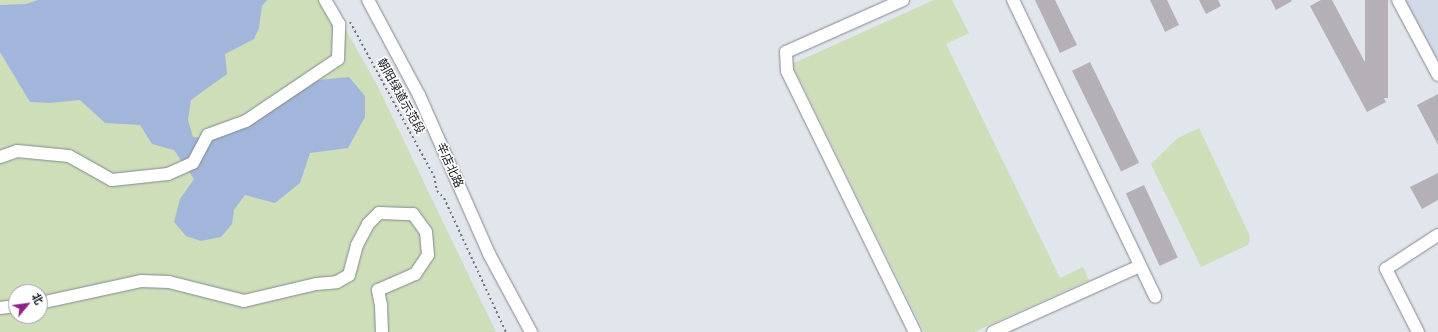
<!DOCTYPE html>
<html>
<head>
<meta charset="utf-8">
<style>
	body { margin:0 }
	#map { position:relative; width:1438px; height:332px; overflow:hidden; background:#e1e5ec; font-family:Ubuntu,"Noto Sans SC",sans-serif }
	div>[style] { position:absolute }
	.built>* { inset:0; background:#d2d9e7 }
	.green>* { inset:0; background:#cddeb9 }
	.water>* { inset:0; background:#a1b6da }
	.building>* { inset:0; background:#b5b0b6; transform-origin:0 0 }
	.path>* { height:2px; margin-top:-1px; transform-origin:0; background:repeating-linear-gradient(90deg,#73757a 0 2px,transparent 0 5px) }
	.roads { filter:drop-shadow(0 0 1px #85888f) drop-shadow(0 0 1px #85888f) }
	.minor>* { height:12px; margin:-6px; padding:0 6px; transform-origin:6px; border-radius:6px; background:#fff }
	span { translate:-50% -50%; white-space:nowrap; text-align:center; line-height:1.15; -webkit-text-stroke:3px #fff; paint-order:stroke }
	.street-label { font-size:12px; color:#151719 }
	.north { position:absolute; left:8px; top:284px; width:40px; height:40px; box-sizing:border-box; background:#fff; border:1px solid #a1a2a3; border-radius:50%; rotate:61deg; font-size:11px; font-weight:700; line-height:16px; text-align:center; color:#151719 }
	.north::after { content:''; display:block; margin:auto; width:14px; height:18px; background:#8f2285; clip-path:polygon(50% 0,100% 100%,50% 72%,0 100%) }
</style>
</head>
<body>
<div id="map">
	<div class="built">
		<div style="clip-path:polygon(1405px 0,1438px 0,1438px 61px)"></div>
	</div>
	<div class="green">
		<div style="clip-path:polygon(evenodd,0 0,329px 0,377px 85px,496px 332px,0 332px,0 0,16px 292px,40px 292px,40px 316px,16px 316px,16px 292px)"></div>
		<div style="clip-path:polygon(934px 0,952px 0,969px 33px,946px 44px,1060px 278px,1083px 267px,1089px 280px,974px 332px,924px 332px,792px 64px)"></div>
		<div style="clip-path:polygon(1199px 128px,1249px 234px,1250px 240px,1248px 245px,1201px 267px,1151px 164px,1178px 138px)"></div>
	</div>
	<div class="water">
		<div style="clip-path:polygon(38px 0,267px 0,262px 6px,259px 28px,254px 39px,225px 54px,227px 74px,191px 100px,188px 120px,193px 137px,211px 139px,238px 130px,319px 80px,349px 77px,365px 96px,365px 117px,348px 148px,310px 153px,300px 183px,275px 203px,245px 195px,234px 210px,232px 224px,221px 237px,201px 241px,186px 236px,174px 222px,180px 199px,194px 179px,174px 150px,152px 144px,140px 125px,105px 123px,80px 100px,50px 103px,30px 102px,0 52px,0 5px,26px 4px)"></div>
	</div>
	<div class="building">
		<div style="clip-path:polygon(1035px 0,1055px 0,1077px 45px,1060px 53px)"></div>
		<div style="clip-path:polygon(1150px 0,1167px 0,1179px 25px,1165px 32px)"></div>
		<div style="clip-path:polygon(1199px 0,1218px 0,1221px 6px,1206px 14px)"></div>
		<div style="clip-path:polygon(1271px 0,1291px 0,1292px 1px,1276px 10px)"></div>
		<div style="clip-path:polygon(1321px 0,1332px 0,1386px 102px,1367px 112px,1310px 6px)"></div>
		<div style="left:1365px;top:0;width:23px;height:98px"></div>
		<div style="left:1090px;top:62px;width:112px;height:20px;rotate:64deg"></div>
		<div style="clip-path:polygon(1438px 94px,1438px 145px,1417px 105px)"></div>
		<div style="clip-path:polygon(1438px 173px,1438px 200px,1422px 209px,1410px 187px)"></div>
		<div style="left:1144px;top:185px;width:80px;height:20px;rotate:65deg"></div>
	</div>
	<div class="path">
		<div style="left:350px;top:22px;width:175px;rotate:61.4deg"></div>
		<div style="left:434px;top:176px;width:15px;rotate:79deg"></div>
		<div style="left:437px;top:191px;width:10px;rotate:45deg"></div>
		<div style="left:444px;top:198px;width:148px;rotate:65.2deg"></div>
	</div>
	<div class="roads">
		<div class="minor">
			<div style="left:368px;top:0;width:108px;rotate:61.8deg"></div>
			<div style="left:419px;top:95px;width:174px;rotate:66.2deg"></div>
			<div style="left:489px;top:254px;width:89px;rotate:61.7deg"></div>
			<div style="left:903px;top:0;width:128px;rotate:156deg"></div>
			<div style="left:786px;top:52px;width:19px;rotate:87deg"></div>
			<div style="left:787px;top:71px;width:291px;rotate:63.9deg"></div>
			<div style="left:1013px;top:0;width:329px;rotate:64.4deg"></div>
			<div style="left:1398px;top:0;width:85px;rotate:61.9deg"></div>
			<div style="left:0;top:157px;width:18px;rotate:-19deg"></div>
			<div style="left:17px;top:151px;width:52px;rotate:5.5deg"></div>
			<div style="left:69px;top:156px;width:49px;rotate:29.2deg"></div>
			<div style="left:112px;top:180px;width:56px;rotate:-6.1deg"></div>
			<div style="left:168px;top:174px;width:27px;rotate:-24deg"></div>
			<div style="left:193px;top:163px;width:32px;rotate:-62deg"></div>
			<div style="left:208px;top:135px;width:40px;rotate:-20.2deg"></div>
			<div style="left:246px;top:121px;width:111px;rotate:-34deg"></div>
			<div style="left:338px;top:59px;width:35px;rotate:-88deg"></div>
			<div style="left:339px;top:24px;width:28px;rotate:-120deg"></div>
			<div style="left:40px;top:303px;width:103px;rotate:-12.3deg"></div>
			<div style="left:141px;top:281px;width:28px;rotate:2deg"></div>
			<div style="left:169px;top:282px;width:77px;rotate:14.2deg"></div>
			<div style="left:244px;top:301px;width:74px;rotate:-13.3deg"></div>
			<div style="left:316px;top:284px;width:21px;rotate:-5deg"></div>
			<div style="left:337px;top:282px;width:14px;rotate:-30deg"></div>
			<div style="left:349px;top:275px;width:31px;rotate:-75deg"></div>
			<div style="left:357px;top:245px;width:24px;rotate:-62deg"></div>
			<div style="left:368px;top:224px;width:16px;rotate:-45deg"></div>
			<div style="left:379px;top:213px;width:34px;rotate:2deg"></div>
			<div style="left:413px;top:214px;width:22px;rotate:54deg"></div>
			<div style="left:426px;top:232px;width:23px;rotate:85deg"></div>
			<div style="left:428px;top:255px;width:23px;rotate:124deg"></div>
			<div style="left:415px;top:274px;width:40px;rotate:156.6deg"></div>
			<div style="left:378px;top:290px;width:15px;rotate:79deg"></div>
			<div style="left:381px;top:305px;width:27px;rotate:88deg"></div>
			<div style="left:0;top:308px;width:16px;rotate:-7deg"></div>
			<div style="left:993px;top:332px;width:161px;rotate:-24.2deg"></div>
			<div style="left:1418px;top:332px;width:71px;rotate:-116.9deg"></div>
			<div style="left:1386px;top:269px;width:62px;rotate:-33.2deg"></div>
		</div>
	</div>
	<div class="street-label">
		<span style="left:401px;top:96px;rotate:61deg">朝阳绿道示范段</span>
		<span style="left:450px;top:165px;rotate:66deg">辛店北路</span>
	</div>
	<div class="north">北</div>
</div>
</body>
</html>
